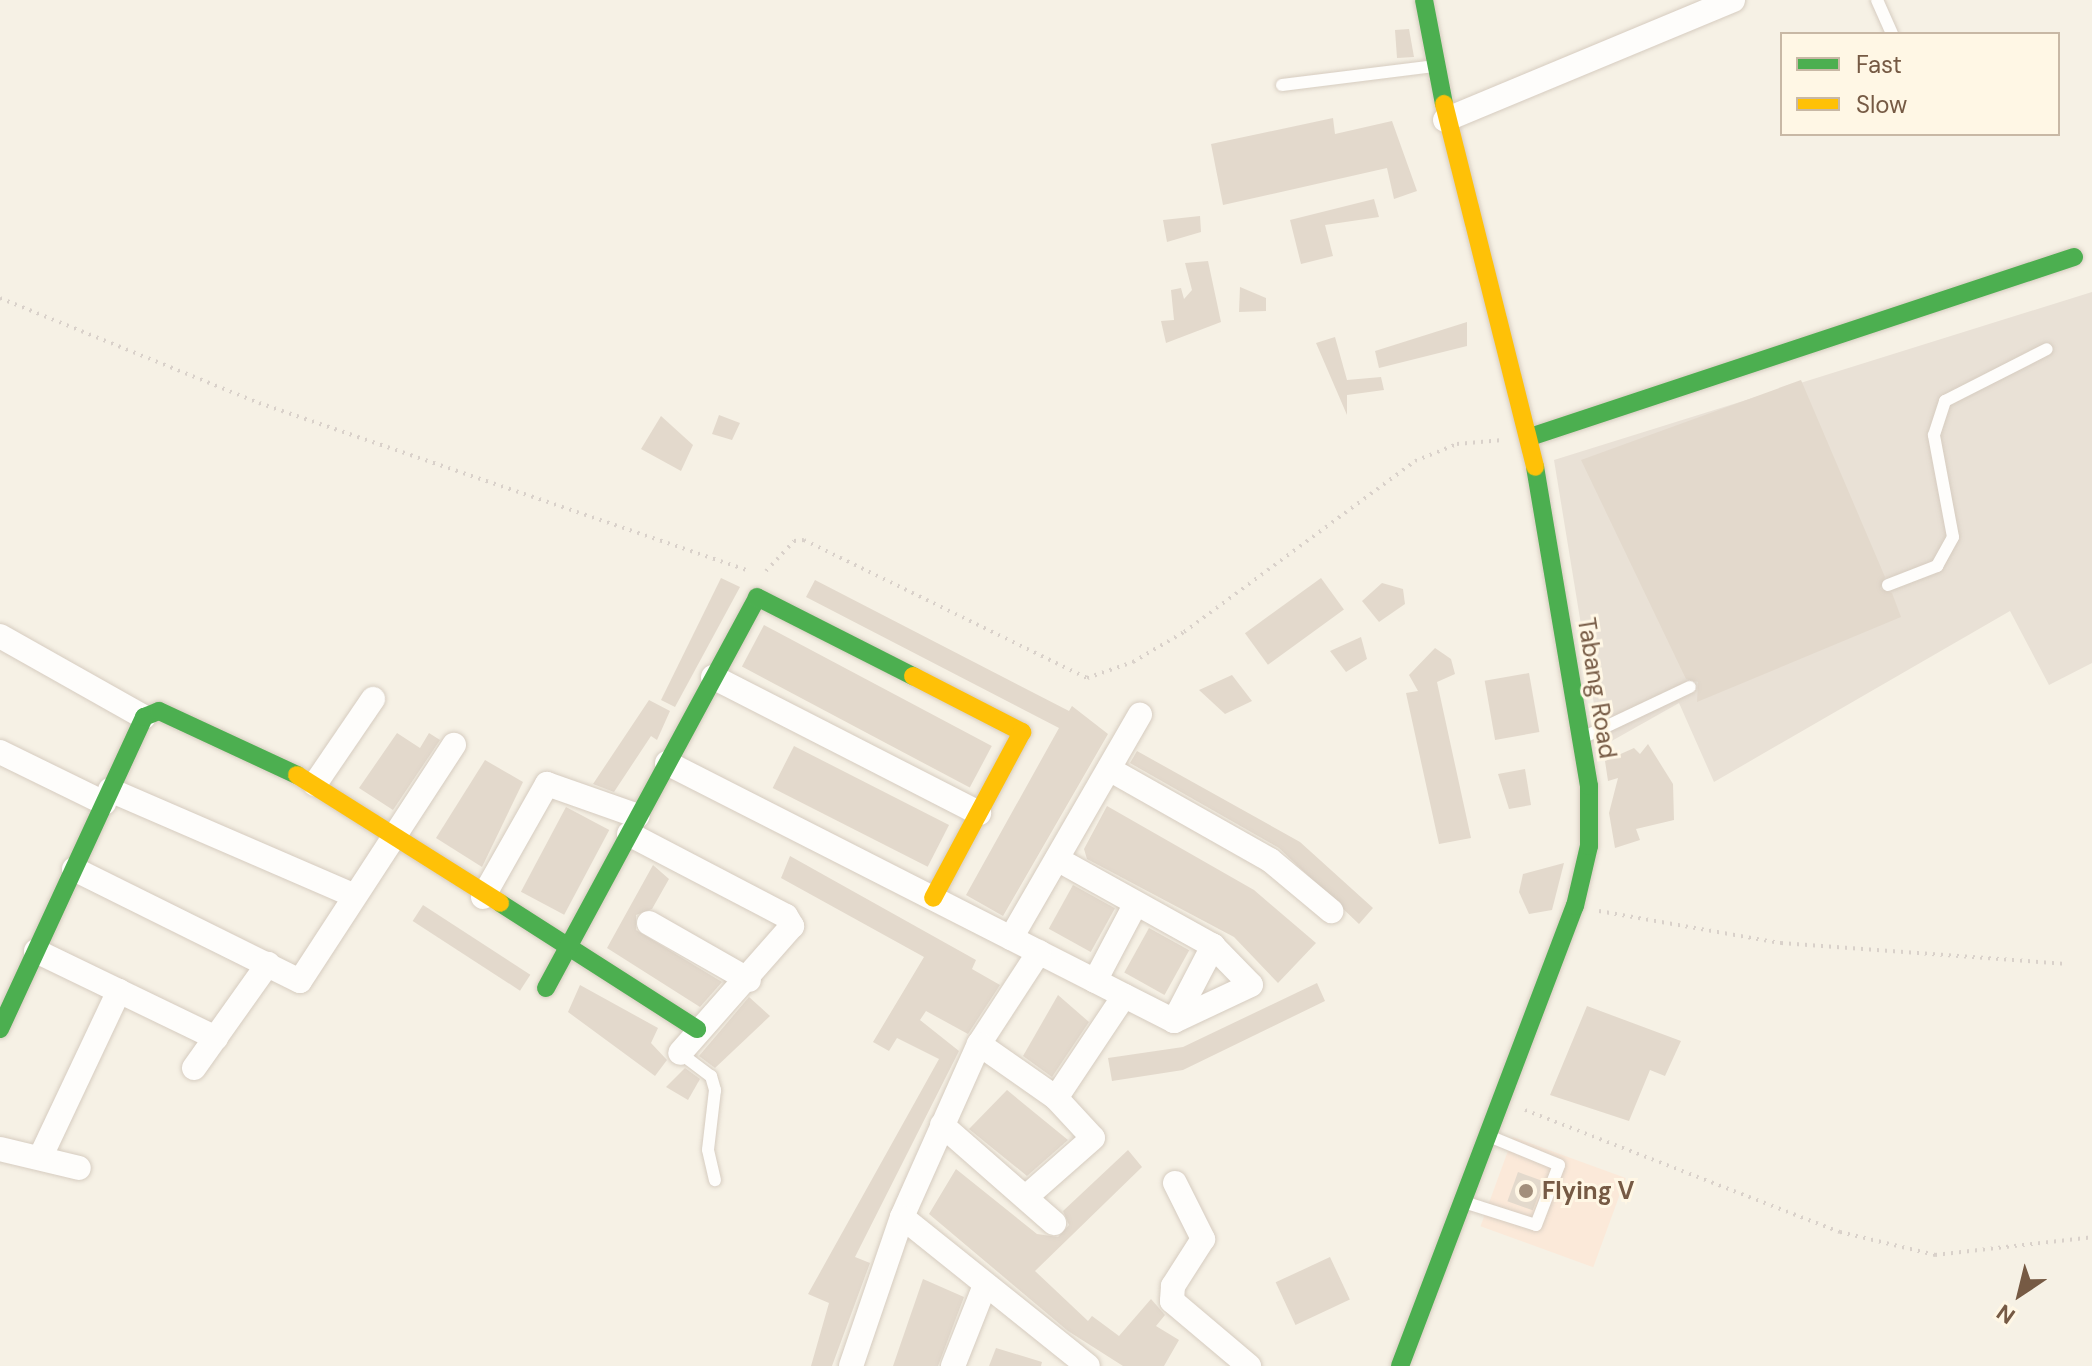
<!DOCTYPE html>
<html>
<head>
<meta charset="utf-8">
<style>
	body { margin:0 }
	#map { position:relative; width:2092px; height:1366px; overflow:hidden; background:#f6f1e5; font-family:"DM Sans",sans-serif }
	div>[style] { position:absolute }
	.commercial>* { inset:0; background:#fbe9d9; transform-origin:0 0 }
	.industrial>* { inset:0; background:#e9e1d6 }
	.building>* { inset:0; background:#e3d9cc; transform-origin:0 0 }
	.path>* { height:4px; margin-top:-2px; transform-origin:0; background:repeating-linear-gradient(90deg,#d9d1ca 0 2px,transparent 0 8px) }
	.roads { filter:drop-shadow(0 0 2px #d6ccc0) drop-shadow(0 0 2px #d6ccc0) }
	.lane>* { height:12px; margin:-6px; padding:0 6px; transform-origin:6px; border-radius:6px; background:#fefdfb }
	.street>* { height:24px; margin:-12px; padding:0 12px; transform-origin:12px; border-radius:12px; background:#fefdfb }
	.fast>* { height:18px; margin:-9px; padding:0 9px; transform-origin:9px; border-radius:9px; background:#4caf50 }
	.slow>* { height:18px; margin:-9px; padding:0 9px; transform-origin:9px; border-radius:9px; background:#ffc107 }
	.dots>* { width:22px; height:22px; translate:-50% -50%; box-sizing:border-box; border:4px solid #fff7e5; border-radius:50% }
	span { translate:-50% -50%; white-space:nowrap; text-align:center; line-height:1.15; -webkit-text-stroke:6px #fff7e5; paint-order:stroke }
	.street-label { font-size:24px; color:#765a44 }
	.poi-label { font-size:24px; color:#765a44; font-weight:700 }
	.left { translate:0 -50%; text-align:left }
	.legend { position:absolute; left:1780px; top:32px; width:280px; height:104px; box-sizing:border-box; background:#fff7e5; border:2px solid #c8b8a5; margin:0; padding:10px 14px; list-style:none; font-size:24px; color:#765a44 }
	.legend li { display:flex; align-items:center; gap:16px; height:40px }
	.legend b { width:40px; border:2px solid #c8b8a5 }
	.north { position:absolute; left:1980px; top:1254px; width:80px; height:80px; -webkit-text-stroke:6px #fff7e5; paint-order:stroke; rotate:215deg; font-size:22px; font-weight:700; line-height:32px; text-align:center; color:#765a44 }
	.north::after { content:''; display:block; margin:auto; width:28px; height:36px; background:#765a44; clip-path:polygon(50% 0,100% 100%,50% 72%,0 100%) }
</style>
</head>
<body>
<div id="map">
	<div class="commercial">
		<div style="left:1513px;top:1137px;width:120px;height:95px;rotate:20deg"></div>
	</div>
	<div class="industrial">
		<div style="clip-path:polygon(2092px 292px,2092px 663px,2049px 685px,2010px 611px,1714px 782px,1679px 703px,1601px 747px,1554px 460px)"></div>
	</div>
	<div class="building">
		<div style="clip-path:polygon(1409px 29px,1414px 57px,1397px 58px,1395px 30px)"></div>
		<div style="clip-path:polygon(1333px 118px,1335px 134px,1392px 121px,1417px 191px,1394px 199px,1387px 168px,1223px 205px,1211px 144px)"></div>
		<div style="clip-path:polygon(1374px 199px,1379px 217px,1325px 225px,1333px 256px,1301px 264px,1290px 220px)"></div>
		<div style="clip-path:polygon(1200px 216px,1201px 232px,1167px 242px,1163px 220px)"></div>
		<div style="clip-path:polygon(1208px 261px,1221px 322px,1166px 343px,1161px 321px,1174px 320px,1171px 290px,1181px 288px,1184px 299px,1192px 290px,1185px 263px)"></div>
		<div style="clip-path:polygon(1240px 287px,1266px 298px,1266px 311px,1239px 312px)"></div>
		<div style="clip-path:polygon(1467px 322px,1467px 346px,1379px 368px,1375px 351px)"></div>
		<div style="clip-path:polygon(1335px 337px,1347px 380px,1381px 377px,1384px 390px,1347px 395px,1347px 415px,1316px 343px)"></div>
		<div style="clip-path:polygon(1801px 380px,1885px 577px,1880px 589px,1892px 593px,1901px 617px,1697px 702px,1698px 682px,1686px 679px,1581px 460px)"></div>
		<div style="clip-path:polygon(719px 415px,740px 423px,732px 440px,712px 434px)"></div>
		<div style="clip-path:polygon(661px 416px,693px 445px,681px 471px,641px 449px)"></div>
		<div style="clip-path:polygon(721px 578px,740px 587px,675px 707px,661px 700px)"></div>
		<div style="left:1321px;top:578px;width:39px;height:94px;rotate:54deg"></div>
		<div style="clip-path:polygon(815px 580px,1069px 711px,1072px 706px,1108px 734px,1003px 916px,966px 895px,1059px 728px,806px 597px)"></div>
		<div style="clip-path:polygon(1382px 583px,1403px 589px,1405px 604px,1379px 622px,1362px 601px)"></div>
		<div style="left:764px;top:625px;width:258px;height:47px;rotate:28deg"></div>
		<div style="clip-path:polygon(1361px 637px,1367px 659px,1346px 672px,1330px 651px)"></div>
		<div style="clip-path:polygon(1435px 648px,1451px 659px,1455px 674px,1437px 682px,1471px 838px,1439px 844px,1406px 693px,1418px 691px,1409px 675px)"></div>
		<div style="left:1529px;top:673px;width:60px;height:45px;rotate:80deg"></div>
		<div style="clip-path:polygon(1232px 675px,1252px 701px,1225px 714px,1199px 690px)"></div>
		<div style="clip-path:polygon(649px 700px,670px 711px,657px 740px,651px 736px,614px 792px,593px 784px)"></div>
		<div style="clip-path:polygon(397px 733px,420px 748px,429px 733px,440px 740px,393px 810px,359px 788px)"></div>
		<div style="clip-path:polygon(1648px 744px,1673px 784px,1674px 820px,1636px 829px,1640px 840px,1615px 848px,1609px 813px,1618px 778px,1608px 781px,1605px 761px,1634px 748px,1640px 754px)"></div>
		<div style="left:794px;top:746px;width:174px;height:47px;rotate:27deg"></div>
		<div style="clip-path:polygon(1137px 751px,1300px 842px,1373px 908px,1359px 924px,1279px 848px,1130px 763px)"></div>
		<div style="clip-path:polygon(485px 760px,523px 782px,482px 867px,436px 838px)"></div>
		<div style="clip-path:polygon(1525px 769px,1531px 805px,1509px 809px,1498px 774px)"></div>
		<div style="clip-path:polygon(1107px 806px,1254px 890px,1316px 943px,1278px 983px,1234px 937px,1087px 859px,1084px 849px)"></div>
		<div style="left:566px;top:807px;width:49px;height:96px;rotate:28deg"></div>
		<div style="clip-path:polygon(790px 856px,976px 960px,972px 969px,1000px 985px,968px 1034px,926px 1011px,920px 1020px,959px 1051px,855px 1257px,870px 1263px,832px 1366px,811px 1366px,829px 1303px,808px 1294px,939px 1059px,897px 1038px,889px 1051px,873px 1042px,924px 957px,781px 878px)"></div>
		<div style="clip-path:polygon(1564px 863px,1552px 910px,1529px 914px,1519px 892px,1523px 874px)"></div>
		<div style="clip-path:polygon(653px 865px,669px 879px,652px 909px,636px 915px,636px 930px,722px 982px,700px 1007px,607px 948px)"></div>
		<div style="left:1073px;top:885px;width:48px;height:50px;rotate:29deg"></div>
		<div style="left:423px;top:905px;width:128px;height:19px;rotate:33deg"></div>
		<div style="left:1149px;top:928px;width:46px;height:51px;rotate:29deg"></div>
		<div style="clip-path:polygon(1317px 983px,1325px 1001px,1183px 1070px,1112px 1081px,1108px 1058px,1183px 1047px)"></div>
		<div style="clip-path:polygon(580px 985px,658px 1028px,651px 1043px,667px 1060px,655px 1076px,568px 1012px)"></div>
		<div style="clip-path:polygon(1058px 995px,1089px 1022px,1052px 1077px,1023px 1056px)"></div>
		<div style="clip-path:polygon(749px 997px,770px 1016px,715px 1068px,699px 1056px)"></div>
		<div style="clip-path:polygon(1587px 1006px,1681px 1041px,1665px 1076px,1650px 1070px,1629px 1121px,1550px 1095px)"></div>
		<div style="clip-path:polygon(685px 1068px,700px 1079px,688px 1100px,666px 1087px)"></div>
		<div style="clip-path:polygon(1007px 1090px,1068px 1140px,1027px 1176px,969px 1129px)"></div>
		<div style="clip-path:polygon(1128px 1150px,1142px 1167px,1035px 1271px,1088px 1321px,1092px 1316px,1119px 1336px,1151px 1299px,1165px 1315px,1156px 1326px,1179px 1340px,1164px 1366px,1123px 1366px,1068px 1331px,929px 1214px,956px 1169px,1037px 1234px,1058px 1237px,1069px 1225px,1063px 1211px)"></div>
		<div style="left:1518px;top:1172px;width:27px;height:31px;rotate:20deg"></div>
		<div style="left:1330px;top:1257px;width:47px;height:60px;rotate:65deg"></div>
		<div style="clip-path:polygon(923px 1279px,964px 1297px,938px 1366px,893px 1366px)"></div>
		<div style="clip-path:polygon(996px 1348px,1042px 1362px,1041px 1366px,989px 1366px)"></div>
	</div>
	<div class="path">
		<div style="left:0;top:298px;width:279px;rotate:22.1deg"></div>
		<div style="left:259px;top:403px;width:518px;rotate:18.92deg"></div>
		<div style="left:766px;top:571px;width:41px;rotate:-47deg"></div>
		<div style="left:794px;top:541px;width:10px;rotate:-6deg"></div>
		<div style="left:804px;top:540px;width:315px;rotate:26deg"></div>
		<div style="left:1087px;top:678px;width:49px;rotate:-19.2deg"></div>
		<div style="left:1133px;top:662px;width:59px;rotate:-30.5deg"></div>
		<div style="left:1184px;top:632px;width:287px;rotate:-36.5deg"></div>
		<div style="left:1415px;top:461px;width:45px;rotate:-22deg"></div>
		<div style="left:1457px;top:444px;width:46px;rotate:-5deg"></div>
		<div style="left:1599px;top:911px;width:185px;rotate:10deg"></div>
		<div style="left:1781px;top:943px;width:285px;rotate:4.2deg"></div>
		<div style="left:1525px;top:1110px;width:338px;rotate:21.2deg"></div>
		<div style="left:1840px;top:1232px;width:98px;rotate:13.6deg"></div>
		<div style="left:1935px;top:1255px;width:158px;rotate:-6.5deg"></div>
	</div>
	<div class="roads">
		<div class="lane">
			<div style="left:1877px;top:0;width:37px;rotate:66deg"></div>
			<div style="left:1282px;top:85px;width:153px;rotate:-7.1deg"></div>
			<div style="left:1888px;top:585px;width:53px;rotate:-21.2deg"></div>
			<div style="left:1937px;top:566px;width:33px;rotate:-61deg"></div>
			<div style="left:1953px;top:537px;width:104px;rotate:-100.6deg"></div>
			<div style="left:1934px;top:435px;width:36px;rotate:-72deg"></div>
			<div style="left:1945px;top:401px;width:114px;rotate:-27deg"></div>
			<div style="left:1584px;top:737px;width:117px;rotate:-25.3deg"></div>
			<div style="left:680px;top:1053px;width:39px;rotate:37deg"></div>
			<div style="left:711px;top:1076px;width:15px;rotate:74deg"></div>
			<div style="left:715px;top:1090px;width:60px;rotate:96.7deg"></div>
			<div style="left:708px;top:1150px;width:31px;rotate:77deg"></div>
			<div style="left:1467px;top:1203px;width:72px;rotate:17.7deg"></div>
			<div style="left:1536px;top:1225px;width:64px;rotate:-69deg"></div>
			<div style="left:1559px;top:1165px;width:74px;rotate:-157.6deg"></div>
		</div>
		<div class="street">
			<div style="left:1445px;top:120px;width:312px;rotate:-22.6deg"></div>
			<div style="left:0;top:636px;width:165px;rotate:29.4deg"></div>
			<div style="left:713px;top:677px;width:299px;rotate:27.1deg"></div>
			<div style="left:0;top:752px;width:116px;rotate:26.1deg"></div>
			<div style="left:667px;top:763px;width:569px;rotate:26.97deg"></div>
			<div style="left:1109px;top:769px;width:185px;rotate:29.5deg"></div>
			<div style="left:1270px;top:860px;width:80px;rotate:39.9deg"></div>
			<div style="left:315px;top:784px;width:103px;rotate:-55.7deg"></div>
			<div style="left:110px;top:790px;width:265px;rotate:23.4deg"></div>
			<div style="left:629px;top:834px;width:177px;rotate:27.6deg"></div>
			<div style="left:786px;top:916px;width:12px;rotate:59deg"></div>
			<div style="left:792px;top:926px;width:169px;rotate:131.4deg"></div>
			<div style="left:1057px;top:859px;width:179px;rotate:29.1deg"></div>
			<div style="left:1213px;top:946px;width:54px;rotate:45.7deg"></div>
			<div style="left:1251px;top:985px;width:85px;rotate:154.9deg"></div>
			<div style="left:74px;top:869px;width:252px;rotate:26.4deg"></div>
			<div style="left:300px;top:981px;width:282px;rotate:-56.9deg"></div>
			<div style="left:483px;top:897px;width:130px;rotate:-60.5deg"></div>
			<div style="left:547px;top:784px;width:96px;rotate:19.4deg"></div>
			<div style="left:649px;top:923px;width:115px;rotate:29.7deg"></div>
			<div style="left:1011px;top:938px;width:258px;rotate:-60deg"></div>
			<div style="left:36px;top:951px;width:200px;rotate:25.8deg"></div>
			<div style="left:1039px;top:952px;width:110px;rotate:123.1deg"></div>
			<div style="left:979px;top:1044px;width:189px;rotate:114deg"></div>
			<div style="left:902px;top:1217px;width:238px;rotate:38.7deg"></div>
			<div style="left:1095px;top:981px;width:86px;rotate:-62.2deg"></div>
			<div style="left:1174px;top:1021px;width:85px;rotate:-62.5deg"></div>
			<div style="left:979px;top:1044px;width:94px;rotate:35deg"></div>
			<div style="left:1056px;top:1098px;width:54px;rotate:47.2deg"></div>
			<div style="left:1093px;top:1138px;width:89px;rotate:138.6deg"></div>
			<div style="left:194px;top:1068px;width:128px;rotate:-54.6deg"></div>
			<div style="left:1056px;top:1098px;width:123px;rotate:-56.3deg"></div>
			<div style="left:942px;top:1125px;width:149px;rotate:41.2deg"></div>
			<div style="left:0;top:1149px;width:81px;rotate:13.5deg"></div>
			<div style="left:40px;top:1158px;width:185px;rotate:-64.7deg"></div>
			<div style="left:1175px;top:1183px;width:63px;rotate:63.4deg"></div>
			<div style="left:1203px;top:1239px;width:56px;rotate:122.6deg"></div>
			<div style="left:1173px;top:1286px;width:15px;rotate:94deg"></div>
			<div style="left:1172px;top:1301px;width:101px;rotate:40.2deg"></div>
			<div style="left:851px;top:1366px;width:157px;rotate:-71.1deg"></div>
			<div style="left:953px;top:1366px;width:87px;rotate:-68.4deg"></div>
		</div>
		<div class="fast">
			<div style="left:1424px;top:0;width:106px;rotate:79.1deg"></div>
			<div style="left:1530px;top:437px;width:573px;rotate:-18.31deg"></div>
			<div style="left:500px;top:903px;width:234px;rotate:32.6deg"></div>
			<div style="left:546px;top:988px;width:444px;rotate:-61.6deg"></div>
			<div style="left:757px;top:597px;width:175px;rotate:26.9deg"></div>
			<div style="left:0;top:1029px;width:344px;rotate:-65.2deg"></div>
			<div style="left:144px;top:717px;width:16px;rotate:-22deg"></div>
			<div style="left:159px;top:711px;width:152px;rotate:24.9deg"></div>
			<div style="left:1400px;top:1366px;width:492px;rotate:-69.2deg"></div>
			<div style="left:1575px;top:906px;width:62px;rotate:-76.9deg"></div>
			<div style="left:1589px;top:846px;width:60px;rotate:-90deg"></div>
			<div style="left:1589px;top:786px;width:324px;rotate:-99.6deg"></div>
		</div>
		<div class="slow">
			<div style="left:1444px;top:104px;width:374px;rotate:75.9deg"></div>
			<div style="left:913px;top:676px;width:123px;rotate:27.2deg"></div>
			<div style="left:1022px;top:732px;width:188px;rotate:118.2deg"></div>
			<div style="left:297px;top:775px;width:240px;rotate:32.2deg"></div>
		</div>
	</div>
	<div class="dots">
		<div style="left:1526px;top:1191px;background:#a38f7c"></div>
	</div>
	<div class="street-label">
		<span style="left:1597px;top:688px;rotate:81deg">Tabang Road</span>
	</div>
	<div class="poi-label">
		<span class="left" style="left:1542px;top:1191px">Flying V</span>
	</div>
	<ul class="legend">
	<li><b style="height:10px;background:#4caf50"></b>Fast</li>
	<li><b style="height:10px;background:#ffc107"></b>Slow</li>
	</ul>
	<div class="north">N</div>
</div>
</body>
</html>
